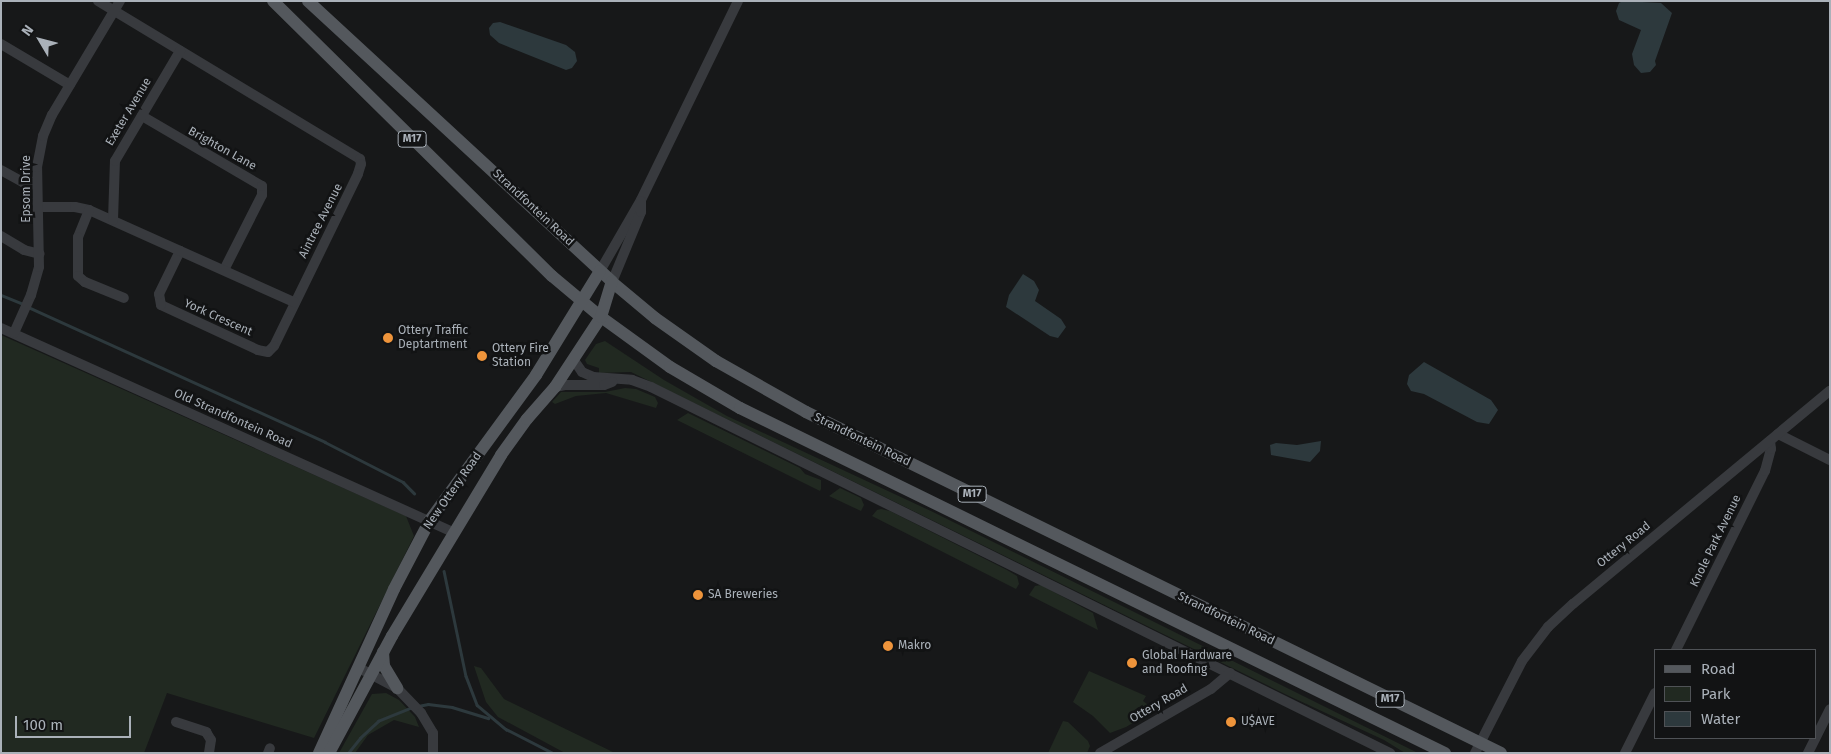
<!DOCTYPE html>
<html>
<head>
<meta charset="utf-8">
<style>
	body { margin:0 }
	#map { position:relative; width:1831px; height:754px; overflow:hidden; background:#171819; font-family:"Fira Sans",sans-serif }
	div>[style] { position:absolute }
	.green>* { inset:0; background:#212921 }
	.water>* { inset:0; background:#2d393d }
	.stream>* { height:2.5px; margin:-1.25px; padding:0 1.25px; transform-origin:1.25px; border-radius:1.25px; background:#2d393d }
	.minor>* { height:10px; margin:-5px; padding:0 5px; transform-origin:5px; border-radius:5px; background:#383a3e }
	.major>* { height:12px; margin:-6px; padding:0 6px; transform-origin:6px; border-radius:6px; background:#54585d }
	.dots>* { width:14px; height:14px; translate:-50% -50%; box-sizing:border-box; border:2px solid #121314; border-radius:50% }
	span { translate:-50% -50%; white-space:nowrap; text-align:center; line-height:1.15; -webkit-text-stroke:5px #121314; paint-order:stroke }
	.shield-label span { padding:1px 4px; background:#121314; border:1px solid; border-radius:4px; -webkit-text-stroke-width:0 }
	.shield-label { font-size:11px; color:#aab1b9; font-weight:700 }
	.street-label { font-size:12px; color:#aab1b9 }
	.poi-label { font-size:12px; color:#aab1b9 }
	.left { translate:0 -50%; text-align:left }
	.frame { position:absolute; inset:0; border:2px solid #aab1b9; pointer-events:none }
	.legend { position:absolute; left:1654px; top:649px; width:162px; height:90px; box-sizing:border-box; background:#121314; border:1px solid #4f5256; margin:0; padding:6px 9px; list-style:none; font-size:15px; color:#aab1b9 }
	.legend li { display:flex; align-items:center; gap:10px; height:25px }
	.legend b { width:25px; border:1px solid #4f5256 }
	.north { position:absolute; left:15px; top:15px; width:50px; height:50px; -webkit-text-stroke:4px #121314; paint-order:stroke; rotate:307deg; font-size:14px; font-weight:700; line-height:20px; text-align:center; color:#aab1b9 }
	.north::after { content:''; display:block; margin:auto; width:18px; height:22px; background:#aab1b9; clip-path:polygon(50% 0,100% 100%,50% 72%,0 100%) }
	.scale { position:absolute; left:15px; top:716px; width:116px; height:22px; box-sizing:border-box; border:2px solid #aab1b9; border-top:0; padding-left:6px; font-size:15px; line-height:18px; white-space:nowrap; color:#aab1b9; -webkit-text-stroke:4px #121314; paint-order:stroke }
</style>
</head>
<body>
<div id="map">
	<div class="green">
		<div style="clip-path:polygon(1px 335px,406px 516px,414px 536px,314px 738px,167px 693px,144px 753px,1px 753px)"></div>
		<div style="clip-path:polygon(605px 341px,664px 380px,727px 416px,933px 512px,1418px 753px,1405px 753px,1384px 740px,1287px 695px,631px 372px,599px 373px,599px 368px,587px 364px,585px 360px,596px 344px)"></div>
		<div style="clip-path:polygon(625px 388px,636px 389px,655px 397px,658px 403px,656px 408px,606px 393px,576px 396px,555px 404px,552px 402px,561px 392px,605px 392px)"></div>
		<div style="clip-path:polygon(688px 413px,800px 468px,805px 474px,821px 480px,821px 489px,820px 491px,677px 420px)"></div>
		<div style="clip-path:polygon(840px 488px,861px 498px,864px 505px,861px 511px,829px 496px)"></div>
		<div style="clip-path:polygon(881px 509px,890px 511px,1007px 570px,1017px 576px,1019px 584px,1016px 589px,872px 516px,877px 510px)"></div>
		<div style="clip-path:polygon(1041px 585px,1093px 613px,1098px 630px,1029px 595px,1035px 586px)"></div>
		<div style="clip-path:polygon(474px 666px,481px 668px,504px 699px,615px 753px,565px 753px,498px 717px,486px 702px)"></div>
		<div style="clip-path:polygon(1089px 671px,1146px 696px,1143px 701px,1155px 710px,1126px 727px,1110px 733px,1093px 716px,1073px 702px)"></div>
		<div style="clip-path:polygon(386px 693px,399px 700px,415px 717px,419px 727px,394px 720px,368px 735px,355px 753px,339px 753px,372px 694px)"></div>
		<div style="clip-path:polygon(1063px 721px,1068px 722px,1088px 741px,1090px 746px,1087px 753px,1048px 753px)"></div>
	</div>
	<div class="water">
		<div style="clip-path:polygon(1623px 1px,1661px 3px,1672px 13px,1655px 61px,1656px 65px,1650px 72px,1641px 73px,1634px 65px,1632px 54px,1641px 30px,1619px 20px,1616px 11px,1619px 3px)"></div>
		<div style="clip-path:polygon(500px 22px,566px 45px,575px 52px,577px 61px,572px 68px,566px 70px,499px 43px,490px 35px,489px 28px,493px 23px)"></div>
		<div style="clip-path:polygon(1023px 274px,1034px 281px,1039px 290px,1035px 301px,1061px 319px,1066px 327px,1058px 338px,1050px 336px,1006px 307px,1009px 295px)"></div>
		<div style="clip-path:polygon(1424px 362px,1491px 400px,1498px 410px,1489px 424px,1477px 422px,1424px 394px,1411px 391px,1407px 384px,1409px 375px)"></div>
		<div style="clip-path:polygon(1321px 441px,1320px 451px,1310px 462px,1271px 455px,1270px 445px,1276px 443px,1297px 445px)"></div>
	</div>
	<div class="stream">
		<div style="left:1px;top:295px;width:24px;rotate:22deg"></div>
		<div style="left:28px;top:307px;width:326px;rotate:24.4deg"></div>
		<div style="left:325px;top:442px;width:88px;rotate:27.1deg"></div>
		<div style="left:403px;top:482px;width:16px;rotate:45deg"></div>
		<div style="left:444px;top:571px;width:107px;rotate:78.2deg"></div>
		<div style="left:466px;top:676px;width:31px;rotate:69deg"></div>
		<div style="left:477px;top:705px;width:38px;rotate:40deg"></div>
		<div style="left:506px;top:729px;width:53px;rotate:27.1deg"></div>
		<div style="left:418px;top:706px;width:10px;rotate:-11deg"></div>
		<div style="left:428px;top:704px;width:24px;rotate:7deg"></div>
		<div style="left:452px;top:707px;width:38px;rotate:17deg"></div>
		<div style="left:348px;top:753px;width:19px;rotate:-51deg"></div>
		<div style="left:360px;top:738px;width:25px;rotate:-43deg"></div>
		<div style="left:378px;top:721px;width:35px;rotate:-22deg"></div>
	</div>
	<div class="minor">
		<div style="left:98px;top:1px;width:306px;rotate:31.1deg"></div>
		<div style="left:360px;top:159px;width:5px;rotate:79deg"></div>
		<div style="left:361px;top:164px;width:10px;rotate:107deg"></div>
		<div style="left:358px;top:174px;width:191px;rotate:116deg"></div>
		<div style="left:274px;top:346px;width:8px;rotate:135deg"></div>
		<div style="left:268px;top:352px;width:10px;rotate:-169deg"></div>
		<div style="left:258px;top:350px;width:107px;rotate:-155.1deg"></div>
		<div style="left:161px;top:305px;width:11px;rotate:-100deg"></div>
		<div style="left:159px;top:294px;width:48px;rotate:-64deg"></div>
		<div style="left:1px;top:44px;width:80px;rotate:30.7deg"></div>
		<div style="left:142px;top:116px;width:139px;rotate:30.3deg"></div>
		<div style="left:262px;top:186px;width:9px;rotate:90deg"></div>
		<div style="left:262px;top:195px;width:84px;rotate:116.9deg"></div>
		<div style="left:1px;top:170px;width:26px;rotate:29deg"></div>
		<div style="left:24px;top:183px;width:13px;rotate:9deg"></div>
		<div style="left:38px;top:207px;width:37px"></div>
		<div style="left:75px;top:207px;width:14px;rotate:12deg"></div>
		<div style="left:89px;top:210px;width:225px;rotate:24.2deg"></div>
		<div style="left:89px;top:210px;width:29px;rotate:112deg"></div>
		<div style="left:78px;top:237px;width:39px;rotate:90deg"></div>
		<div style="left:78px;top:276px;width:9px;rotate:41deg"></div>
		<div style="left:85px;top:282px;width:42px;rotate:22.3deg"></div>
		<div style="left:113px;top:220px;width:59px;rotate:-88.1deg"></div>
		<div style="left:115px;top:161px;width:128px;rotate:-59.4deg"></div>
		<div style="left:1px;top:236px;width:27px;rotate:31deg"></div>
		<div style="left:24px;top:250px;width:16px;rotate:14deg"></div>
		<div style="left:600px;top:271px;width:82px;rotate:-60deg"></div>
		<div style="left:641px;top:200px;width:221px;rotate:-64deg"></div>
		<div style="left:612px;top:282px;width:76px;rotate:-67.5deg"></div>
		<div style="left:641px;top:212px;width:11px;rotate:-90deg"></div>
		<div style="left:1px;top:328px;width:498px;rotate:24.3deg"></div>
		<div style="left:14px;top:333px;width:42px;rotate:-65.9deg"></div>
		<div style="left:31px;top:295px;width:29px;rotate:-74deg"></div>
		<div style="left:39px;top:267px;width:100px;rotate:-91.1deg"></div>
		<div style="left:37px;top:167px;width:32px;rotate:-79deg"></div>
		<div style="left:43px;top:136px;width:23px;rotate:-67deg"></div>
		<div style="left:52px;top:115px;width:133px;rotate:-59.2deg"></div>
		<div style="left:573px;top:359px;width:16px;rotate:55deg"></div>
		<div style="left:582px;top:372px;width:12px;rotate:24deg"></div>
		<div style="left:593px;top:377px;width:39px;rotate:4deg"></div>
		<div style="left:632px;top:380px;width:20px;rotate:20deg"></div>
		<div style="left:651px;top:387px;width:825px;rotate:26.35deg"></div>
		<div style="left:555px;top:387px;width:10px;rotate:-11deg"></div>
		<div style="left:565px;top:385px;width:39px"></div>
		<div style="left:604px;top:385px;width:9px;rotate:-21deg"></div>
		<div style="left:1778px;top:434px;width:58px;rotate:26.6deg"></div>
		<div style="left:1676px;top:650px;width:200px;rotate:-63.6deg"></div>
		<div style="left:1765px;top:471px;width:23px;rotate:-75deg"></div>
		<div style="left:1771px;top:449px;width:8px;rotate:-97deg"></div>
		<div style="left:359px;top:668px;width:43px;rotate:27.8deg"></div>
		<div style="left:397px;top:688px;width:35px;rotate:46deg"></div>
		<div style="left:421px;top:713px;width:23px;rotate:59deg"></div>
		<div style="left:433px;top:733px;width:20px;rotate:90deg"></div>
		<div style="left:176px;top:722px;width:32px;rotate:18deg"></div>
		<div style="left:206px;top:732px;width:9px;rotate:58deg"></div>
		<div style="left:211px;top:740px;width:13px;rotate:99deg"></div>
		<div style="left:268px;top:753px;width:5px;rotate:-68deg"></div>
		<div style="left:1100px;top:753px;width:128px;rotate:-30deg"></div>
		<div style="left:1211px;top:689px;width:25px;rotate:-40deg"></div>
		<div style="left:1475px;top:753px;width:103px;rotate:-62.9deg"></div>
		<div style="left:1522px;top:661px;width:43px;rotate:-52.6deg"></div>
		<div style="left:1548px;top:627px;width:34px;rotate:-43deg"></div>
		<div style="left:1573px;top:604px;width:334px;rotate:-39.7deg"></div>
		<div style="left:1625px;top:753px;width:67px;rotate:-63.4deg"></div>
		<div style="left:1808px;top:753px;width:49px;rotate:-63.4deg"></div>
	</div>
	<div class="major">
		<div style="left:273px;top:1px;width:392px;rotate:44.6deg"></div>
		<div style="left:552px;top:276px;width:64px;rotate:39.9deg"></div>
		<div style="left:601px;top:317px;width:85px;rotate:35.9deg"></div>
		<div style="left:670px;top:367px;width:81px;rotate:30.4deg"></div>
		<div style="left:740px;top:408px;width:785px;rotate:26.08deg"></div>
		<div style="left:308px;top:1px;width:414px;rotate:42.7deg"></div>
		<div style="left:612px;top:282px;width:56px;rotate:39.9deg"></div>
		<div style="left:655px;top:318px;width:75px;rotate:35.2deg"></div>
		<div style="left:716px;top:361px;width:103px;rotate:29.5deg"></div>
		<div style="left:806px;top:412px;width:774px;rotate:26.13deg"></div>
		<div style="left:383px;top:652px;width:14px;rotate:86deg"></div>
		<div style="left:384px;top:666px;width:26px;rotate:59deg"></div>
		<div style="left:319px;top:753px;width:180px;rotate:-65.4deg"></div>
		<div style="left:394px;top:589px;width:78px;rotate:-62.4deg"></div>
		<div style="left:430px;top:520px;width:180px;rotate:-53.8deg"></div>
		<div style="left:536px;top:375px;width:122px;rotate:-58.4deg"></div>
		<div style="left:329px;top:753px;width:133px;rotate:-61.7deg"></div>
		<div style="left:392px;top:636px;width:211px;rotate:-58.9deg"></div>
		<div style="left:501px;top:455px;width:44px;rotate:-54.2deg"></div>
		<div style="left:527px;top:419px;width:43px;rotate:-48.8deg"></div>
		<div style="left:555px;top:387px;width:84px;rotate:-56.7deg"></div>
		<div style="left:601px;top:317px;width:37px;rotate:-73deg"></div>
	</div>
	<div class="dots">
		<div style="left:388px;top:338px;background:#ee943b"></div>
		<div style="left:482px;top:356px;background:#ee943b"></div>
		<div style="left:698px;top:595px;background:#ee943b"></div>
		<div style="left:888px;top:646px;background:#ee943b"></div>
		<div style="left:1132px;top:663px;background:#ee943b"></div>
		<div style="left:1231px;top:722px;background:#ee943b"></div>
	</div>
	<div class="shield-label">
		<span style="left:412px;top:139px">M17</span>
		<span style="left:972px;top:494px">M17</span>
		<span style="left:1390px;top:699px">M17</span>
	</div>
	<div class="street-label">
		<span style="left:129px;top:112px;rotate:-59deg">Exeter Avenue</span>
		<span style="left:222px;top:149px;rotate:29deg">Brighton Lane</span>
		<span style="left:27px;top:189px;rotate:-90deg">Epsom Drive</span>
		<span style="left:533px;top:208px;rotate:43deg">Strandfontein Road</span>
		<span style="left:321px;top:221px;rotate:-63deg">Aintree Avenue</span>
		<span style="left:218px;top:318px;rotate:24deg">York Crescent</span>
		<span style="left:233px;top:419px;rotate:24deg">Old Strandfontein Road</span>
		<span style="left:862px;top:440px;rotate:26deg">Strandfontein Road</span>
		<span style="left:453px;top:491px;rotate:-55deg">New Ottery Road</span>
		<span style="left:1716px;top:541px;rotate:-64deg">Knole Park Avenue</span>
		<span style="left:1624px;top:545px;rotate:-39deg">Ottery Road</span>
		<span style="left:1226px;top:619px;rotate:26deg">Strandfontein Road</span>
		<span style="left:1159px;top:704px;rotate:-30deg">Ottery Road</span>
	</div>
	<div class="poi-label">
		<span class="left" style="left:398px;top:338px">Ottery Traffic<br>Deptartment</span>
		<span class="left" style="left:492px;top:356px">Ottery Fire<br>Station</span>
		<span class="left" style="left:708px;top:595px">SA Breweries</span>
		<span class="left" style="left:898px;top:646px">Makro</span>
		<span class="left" style="left:1142px;top:663px">Global Hardware<br>and Roofing</span>
		<span class="left" style="left:1241px;top:722px">U$AVE</span>
	</div>
	<div class="frame"></div>
	<ul class="legend">
	<li><b style="height:6px;background:#54585d"></b>Road</li>
	<li><b style="height:14px;background:#212921"></b>Park</li>
	<li><b style="height:14px;background:#2d393d"></b>Water</li>
	</ul>
	<div class="north">N</div>
	<div class="scale">100 m</div>
</div>
</body>
</html>
